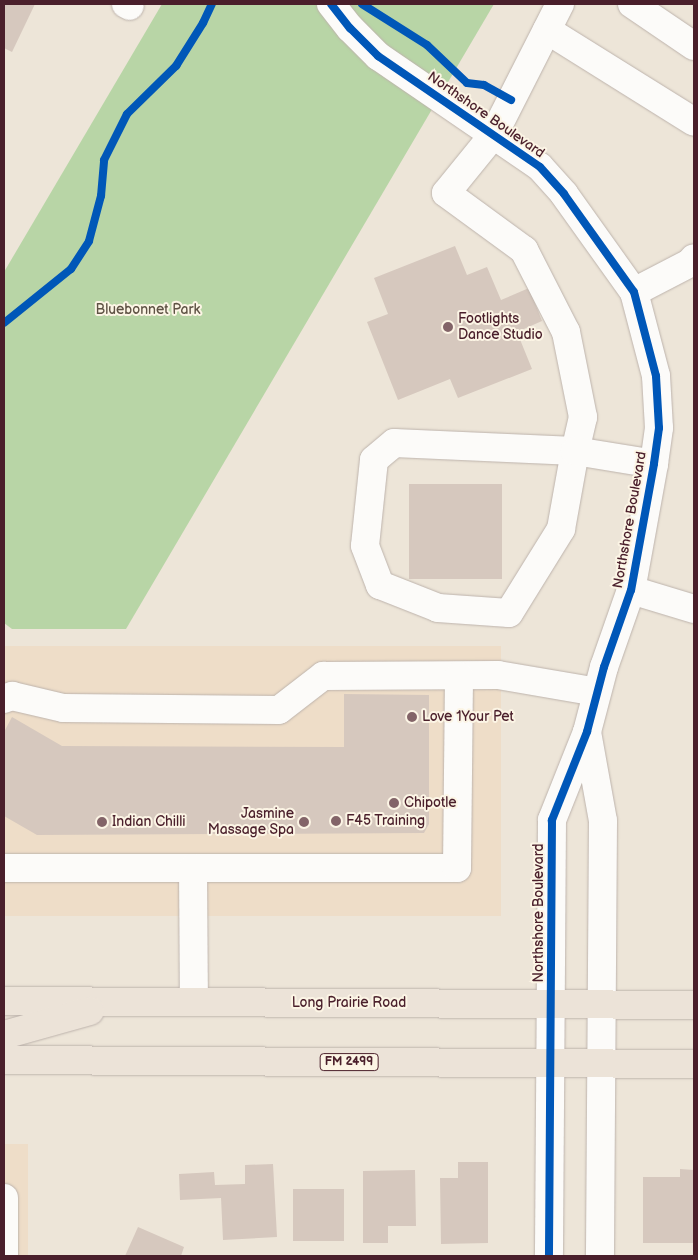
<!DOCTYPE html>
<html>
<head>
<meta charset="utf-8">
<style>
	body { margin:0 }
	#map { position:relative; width:698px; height:1260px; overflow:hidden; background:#ede5d8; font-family:"Balsamiq Sans",sans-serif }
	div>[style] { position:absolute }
	.built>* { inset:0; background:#eeddc8; transform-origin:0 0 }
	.green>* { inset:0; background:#b8d5a6 }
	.building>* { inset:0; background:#d6c8be; transform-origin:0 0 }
	.roads { filter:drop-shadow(0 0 1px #bdb3ac) drop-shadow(0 0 1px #bdb3ac) }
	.minor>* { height:28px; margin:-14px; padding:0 14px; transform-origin:14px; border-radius:14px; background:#fcfbf9 }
	.major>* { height:28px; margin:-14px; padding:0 14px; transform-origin:14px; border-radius:14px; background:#ece3d8 }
	.cycleway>* { height:8px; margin:-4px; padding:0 4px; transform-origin:4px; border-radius:4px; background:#0057b8 }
	.dots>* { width:14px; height:14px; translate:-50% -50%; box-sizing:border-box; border:2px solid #fcf5e5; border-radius:50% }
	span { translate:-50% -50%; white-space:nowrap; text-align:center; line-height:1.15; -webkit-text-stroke:4px #fcf5e5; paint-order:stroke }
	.shield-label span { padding:1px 4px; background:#fcf5e5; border:1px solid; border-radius:4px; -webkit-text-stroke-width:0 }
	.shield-label { font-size:12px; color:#4a1f2b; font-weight:700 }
	.street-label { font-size:14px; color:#4a1f2b }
	.park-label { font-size:14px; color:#5e5244 }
	.poi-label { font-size:14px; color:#4a1f2b }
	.left { translate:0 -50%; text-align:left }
	.right { translate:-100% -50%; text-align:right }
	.frame { position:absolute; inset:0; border:5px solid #4a1f2b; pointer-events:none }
</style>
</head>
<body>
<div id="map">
	<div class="built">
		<div style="left:4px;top:646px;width:497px;height:270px"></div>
		<div style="left:4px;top:1144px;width:24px;height:112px"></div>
	</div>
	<div class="green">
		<div style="clip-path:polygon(162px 4px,494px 4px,126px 629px,12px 629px,4px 623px,4px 272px)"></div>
	</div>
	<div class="building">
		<div style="clip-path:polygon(4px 4px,35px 4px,12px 52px,4px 48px)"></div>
		<div style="clip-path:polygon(455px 246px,467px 275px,487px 267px,501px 300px,529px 288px,542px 321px,517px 332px,532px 369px,458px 398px,450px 379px,398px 400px,367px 322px,388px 314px,374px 278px)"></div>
		<div style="left:409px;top:484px;width:93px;height:95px"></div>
		<div style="clip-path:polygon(344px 694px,429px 695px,429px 824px,424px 833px,37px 835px,4px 816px,4px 732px,12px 717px,62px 746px,344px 747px)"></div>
		<div style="clip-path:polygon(458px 1162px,488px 1162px,488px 1243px,441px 1244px,440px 1178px,458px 1178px)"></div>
		<div style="clip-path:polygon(273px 1164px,277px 1237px,223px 1240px,221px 1198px,180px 1200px,179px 1174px,214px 1172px,215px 1185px,245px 1184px,245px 1165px)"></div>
		<div style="clip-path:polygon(680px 1169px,694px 1170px,694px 1243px,643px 1243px,643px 1177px,680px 1177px)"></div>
		<div style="clip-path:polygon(415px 1170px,416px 1226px,388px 1226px,388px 1243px,363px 1243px,363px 1171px)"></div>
		<div style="left:293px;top:1189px;width:51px;height:52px"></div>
		<div style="clip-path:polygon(138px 1227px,184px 1247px,181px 1256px,125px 1256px)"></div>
	</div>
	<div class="roads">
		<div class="minor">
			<div style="left:126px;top:4px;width:4px;rotate:27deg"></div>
			<div style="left:331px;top:4px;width:31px;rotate:52deg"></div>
			<div style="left:350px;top:28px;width:40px;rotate:45deg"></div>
			<div style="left:378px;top:56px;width:196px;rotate:34.4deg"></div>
			<div style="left:540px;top:167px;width:36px;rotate:48deg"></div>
			<div style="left:564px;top:194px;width:120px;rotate:54.5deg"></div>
			<div style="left:634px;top:292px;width:87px;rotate:75.3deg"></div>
			<div style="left:656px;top:376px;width:52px;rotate:86.7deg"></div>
			<div style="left:659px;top:428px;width:36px;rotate:98deg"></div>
			<div style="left:654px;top:464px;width:128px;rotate:100.3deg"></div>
			<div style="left:631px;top:590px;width:82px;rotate:109.3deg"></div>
			<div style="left:604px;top:667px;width:67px;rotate:104.7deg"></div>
			<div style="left:587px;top:732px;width:95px;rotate:111.7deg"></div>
			<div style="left:552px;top:820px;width:436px;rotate:90.4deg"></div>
			<div style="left:560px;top:4px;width:146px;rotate:116.9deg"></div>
			<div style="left:494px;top:134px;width:76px;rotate:129.1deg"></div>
			<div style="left:446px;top:193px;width:97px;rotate:36.2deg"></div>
			<div style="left:524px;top:250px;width:92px;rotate:62.9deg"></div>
			<div style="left:566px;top:332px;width:87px;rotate:78.7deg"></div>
			<div style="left:583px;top:417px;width:35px;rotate:103deg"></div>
			<div style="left:575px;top:451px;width:181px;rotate:-177.5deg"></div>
			<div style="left:394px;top:443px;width:26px;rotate:140deg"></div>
			<div style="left:374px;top:460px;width:86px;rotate:96deg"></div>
			<div style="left:365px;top:546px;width:42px;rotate:69deg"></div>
			<div style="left:380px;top:585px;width:62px;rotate:21.6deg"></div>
			<div style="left:438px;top:608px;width:71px;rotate:4deg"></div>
			<div style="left:509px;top:613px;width:99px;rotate:-58.2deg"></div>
			<div style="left:561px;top:529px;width:79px;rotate:-79.8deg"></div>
			<div style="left:575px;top:451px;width:80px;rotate:9.3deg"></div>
			<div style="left:632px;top:4px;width:75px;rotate:34.1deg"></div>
			<div style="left:547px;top:30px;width:173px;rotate:32deg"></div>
			<div style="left:634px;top:292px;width:63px;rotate:-27.4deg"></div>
			<div style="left:690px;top:263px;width:6px;rotate:-51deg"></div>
			<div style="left:631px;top:590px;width:66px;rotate:16.8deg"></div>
			<div style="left:4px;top:699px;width:9px;rotate:-21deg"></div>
			<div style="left:12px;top:696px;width:52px;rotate:13.2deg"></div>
			<div style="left:63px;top:708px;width:216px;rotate:0.5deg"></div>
			<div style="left:279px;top:710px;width:56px;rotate:-37.7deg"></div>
			<div style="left:323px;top:676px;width:175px;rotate:-0.3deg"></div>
			<div style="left:498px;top:675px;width:100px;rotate:9.7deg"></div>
			<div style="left:587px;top:732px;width:90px;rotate:79.8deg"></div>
			<div style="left:603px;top:821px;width:435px;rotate:90.4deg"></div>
			<div style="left:4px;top:868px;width:453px"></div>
			<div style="left:457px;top:868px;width:192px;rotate:-89.4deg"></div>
			<div style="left:193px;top:868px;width:134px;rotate:89.6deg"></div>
			<div style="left:4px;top:1198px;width:58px;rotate:90deg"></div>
		</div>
		<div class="major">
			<div style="left:4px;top:1001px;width:690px;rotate:0.33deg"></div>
			<div style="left:4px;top:1035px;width:89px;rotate:-15.6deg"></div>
			<div style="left:4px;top:1060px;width:690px;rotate:0.33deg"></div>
		</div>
	</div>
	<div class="cycleway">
		<div style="left:331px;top:4px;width:31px;rotate:52deg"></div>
		<div style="left:350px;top:28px;width:40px;rotate:45deg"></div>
		<div style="left:378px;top:56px;width:196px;rotate:34.4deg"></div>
		<div style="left:540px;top:167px;width:36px;rotate:48deg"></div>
		<div style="left:564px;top:194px;width:120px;rotate:54.5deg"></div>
		<div style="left:634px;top:292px;width:87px;rotate:75.3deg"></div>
		<div style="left:656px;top:376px;width:52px;rotate:86.7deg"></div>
		<div style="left:659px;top:428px;width:36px;rotate:98deg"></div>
		<div style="left:654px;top:464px;width:128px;rotate:100.3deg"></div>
		<div style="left:631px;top:590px;width:82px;rotate:109.3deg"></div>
		<div style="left:604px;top:667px;width:67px;rotate:104.7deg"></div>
		<div style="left:587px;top:732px;width:95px;rotate:111.7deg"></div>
		<div style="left:552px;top:820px;width:436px;rotate:90.4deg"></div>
		<div style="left:362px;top:4px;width:77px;rotate:32.2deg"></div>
		<div style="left:427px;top:45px;width:55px;rotate:43.5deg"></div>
		<div style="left:467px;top:83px;width:17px;rotate:7deg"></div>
		<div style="left:484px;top:85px;width:31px;rotate:29deg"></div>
		<div style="left:4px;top:323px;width:86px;rotate:-38.9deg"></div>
		<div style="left:71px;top:269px;width:33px;rotate:-57deg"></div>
		<div style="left:89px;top:241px;width:47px;rotate:-75.1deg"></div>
		<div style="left:101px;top:196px;width:36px;rotate:-85deg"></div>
		<div style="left:104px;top:160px;width:51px;rotate:-63.4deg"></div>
		<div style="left:127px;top:114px;width:69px;rotate:-44.4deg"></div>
		<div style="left:176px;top:66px;width:51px;rotate:-57.9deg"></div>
		<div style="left:203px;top:23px;width:21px;rotate:-65deg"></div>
	</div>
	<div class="dots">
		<div style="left:448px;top:327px;background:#836468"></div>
		<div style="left:412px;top:717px;background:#836468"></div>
		<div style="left:394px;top:803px;background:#836468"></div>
		<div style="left:336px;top:821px;background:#836468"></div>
		<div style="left:102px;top:822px;background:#836468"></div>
		<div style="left:304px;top:822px;background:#836468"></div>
	</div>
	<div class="shield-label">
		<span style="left:349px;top:1062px">FM 2499</span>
	</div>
	<div class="street-label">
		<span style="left:486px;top:115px;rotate:35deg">Northshore Boulevard</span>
		<span style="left:630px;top:520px;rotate:-80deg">Northshore Boulevard</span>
		<span style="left:539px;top:913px;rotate:-90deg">Northshore Boulevard</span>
		<span style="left:349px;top:1003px">Long Prairie Road</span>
	</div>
	<div class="park-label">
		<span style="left:148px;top:310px">Bluebonnet Park</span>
	</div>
	<div class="poi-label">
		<span class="left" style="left:458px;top:327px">Footlights<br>Dance Studio</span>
		<span class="left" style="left:422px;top:717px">Love 1Your Pet</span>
		<span class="left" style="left:404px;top:803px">Chipotle</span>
		<span class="right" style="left:294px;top:822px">Jasmine<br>Massage Spa</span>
		<span class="left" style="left:346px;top:821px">F45 Training</span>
		<span class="left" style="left:112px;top:822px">Indian Chilli</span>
	</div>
	<div class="frame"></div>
</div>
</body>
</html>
